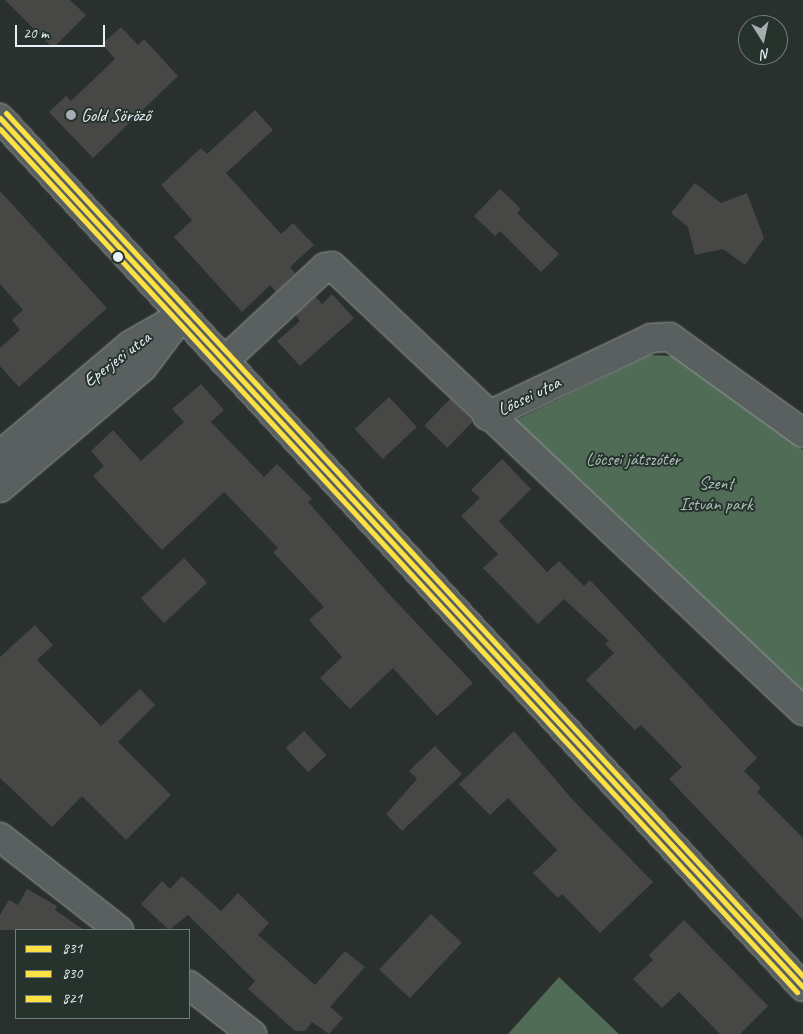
<!DOCTYPE html>
<html>
<head>
<meta charset="utf-8">
<style>
	body { margin:0 }
	#map { position:relative; width:803px; height:1034px; overflow:hidden; background:#29302d; font-family:Caveat,sans-serif }
	div>[style] { position:absolute }
	.green>* { inset:0; background:#506b56 }
	.building>* { inset:0; background:#474845; transform-origin:0 0 }
	.roads { filter:drop-shadow(0 0 1px #959a9a) drop-shadow(0 0 1px #959a9a) }
	.minor>* { height:28px; margin:-14px; padding:0 14px; transform-origin:14px; border-radius:14px; background:#5a6060 }
	.tertiary>* { height:28px; margin:-14px; padding:0 14px; transform-origin:14px; border-radius:14px; background:#5a6060 }
	.bus-1>* { height:5px; margin:-2.5px; padding:0 2.5px; transform-origin:2.5px; border-radius:2.5px; background:#fbe143 }
	.bus-2>* { height:5px; margin:-2.5px; padding:0 2.5px; transform-origin:2.5px; border-radius:2.5px; background:#fbe143 }
	.bus-3>* { height:5px; margin:-2.5px; padding:0 2.5px; transform-origin:2.5px; border-radius:2.5px; background:#fbe143 }
	.dots>* { width:14px; height:14px; translate:-50% -50%; box-sizing:border-box; border:2px solid #26332d; border-radius:50% }
	span { translate:-50% -50%; white-space:nowrap; text-align:center; line-height:1.15; -webkit-text-stroke:4px #26332d; paint-order:stroke }
	.poi-label { font-size:18px; color:#e8f1f8 }
	.left { translate:0 -50%; text-align:left }
	.street-label { font-size:18px; color:#e8f1f8 }
	.park-label { font-size:18px; color:#aebfba }
	.legend { position:absolute; left:15px; top:929px; width:175px; height:90px; box-sizing:border-box; background:#26332d; border:1px solid #747f7e; margin:0; padding:6px 9px; list-style:none; font-size:15px; color:#e8f1f8 }
	.legend li { display:flex; align-items:center; gap:10px; height:25px }
	.legend b { width:25px; border:1px solid #747f7e }
	.north { position:absolute; left:738px; top:15px; width:50px; height:50px; box-sizing:border-box; background:#26332d; border:1px solid #747f7e; border-radius:50%; rotate:170deg; font-size:14px; font-weight:700; line-height:20px; text-align:center; color:#e8f1f8 }
	.north::after { content:''; display:block; margin:auto; width:18px; height:22px; background:#a5adb1; clip-path:polygon(50% 0,100% 100%,50% 72%,0 100%) }
	.scale { position:absolute; left:15px; top:25px; width:90px; height:22px; box-sizing:border-box; border:2px solid #e8f1f8; border-top:0; padding-left:6px; font-size:15px; line-height:18px; white-space:nowrap; color:#e8f1f8; -webkit-text-stroke:4px #26332d; paint-order:stroke }
</style>
</head>
<body>
<div id="map">
	<div class="green">
		<div style="clip-path:polygon(650px 355px,673px 356px,803px 450px,803px 694px,510px 423px)"></div>
		<div style="clip-path:polygon(559px 977px,619px 1034px,508px 1034px)"></div>
	</div>
	<div class="building">
		<div style="clip-path:polygon(5px 0,70px 0,86px 15px,53px 48px)"></div>
		<div style="clip-path:polygon(121px 27px,138px 45px,144px 39px,178px 76px,93px 158px,49px 112px,66px 96px,71px 101px,115px 59px,102px 44px)"></div>
		<div style="clip-path:polygon(255px 110px,273px 130px,226px 173px,281px 234px,293px 223px,314px 245px,290px 267px,295px 273px,276px 292px,270px 285px,242px 312px,174px 237px,192px 220px,161px 185px,201px 148px,207px 154px)"></div>
		<div style="clip-path:polygon(695px 183px,721px 203px,747px 193px,764px 238px,745px 265px,723px 249px,695px 255px,688px 227px,671px 213px)"></div>
		<div style="clip-path:polygon(500px 189px,521px 209px,517px 213px,559px 254px,541px 272px,500px 231px,495px 236px,474px 216px)"></div>
		<div style="clip-path:polygon(0 191px,107px 308px,19px 387px,0 366px,0 348px,20px 330px,12px 320px,23px 310px,0 284px)"></div>
		<div style="clip-path:polygon(332px 294px,354px 318px,300px 366px,277px 341px,300px 321px,296px 315px,316px 297px,322px 304px)"></div>
		<div style="clip-path:polygon(201px 384px,224px 410px,211px 422px,264px 477px,277px 464px,312px 499px,308px 502px,389px 594px,473px 683px,437px 716px,393px 668px,350px 709px,320px 678px,342px 657px,309px 620px,324px 607px,273px 552px,278px 548px,224px 492px,162px 550px,93px 476px,104px 466px,91px 451px,113px 430px,141px 461px,184px 422px,172px 409px)"></div>
		<div style="left:389px;top:397px;width:41px;height:47px;rotate:47deg"></div>
		<div style="left:450px;top:399px;width:32px;height:37px;rotate:44deg"></div>
		<div style="clip-path:polygon(502px 459px,531px 489px,499px 521px,547px 572px,559px 561px,584px 586px,590px 580px,757px 758px,744px 771px,761px 788px,757px 792px,803px 838px,803px 920px,669px 779px,682px 767px,641px 725px,635px 730px,586px 680px,614px 653px,605px 644px,609px 641px,564px 599px,538px 624px,483px 568px,498px 554px,461px 516px,480px 498px,471px 490px)"></div>
		<div style="left:184px;top:558px;width:34px;height:59px;rotate:47deg"></div>
		<div style="clip-path:polygon(35px 625px,53px 645px,37px 660px,101px 726px,140px 689px,155px 705px,118px 742px,171px 795px,126px 840px,82px 796px,52px 827px,0 778px,0 657px)"></div>
		<div style="left:304px;top:731px;width:33px;height:25px;rotate:47deg"></div>
		<div style="clip-path:polygon(514px 731px,572px 799px,653px 882px,600px 933px,562px 894px,558px 898px,533px 873px,557px 850px,508px 798px,490px 815px,459px 784px)"></div>
		<div style="clip-path:polygon(435px 746px,462px 774px,402px 831px,386px 814px,417px 779px,409px 771px)"></div>
		<div style="clip-path:polygon(182px 876px,221px 911px,238px 893px,269px 923px,258px 935px,315px 985px,345px 951px,365px 967px,330px 1007px,343px 1018px,329px 1034px,312px 1022px,305px 1031px,295px 1031px,248px 989px,255px 981px,188px 915px,169px 930px,141px 904px,162px 881px,170px 889px)"></div>
		<div style="clip-path:polygon(27px 889px,57px 906px,55px 910px,84px 930px,0 930px,0 915px,9px 900px,18px 905px)"></div>
		<div style="left:431px;top:914px;width:42px;height:76px;rotate:43deg"></div>
		<div style="clip-path:polygon(684px 920px,768px 1006px,740px 1034px,720px 1034px,679px 992px,662px 1008px,633px 979px,653px 960px,649px 955px)"></div>
	</div>
	<div class="roads">
		<div class="minor">
			<div style="left:224px;top:361px;width:138px;rotate:-42.9deg"></div>
			<div style="left:325px;top:267px;width:7px;rotate:-8deg"></div>
			<div style="left:332px;top:266px;width:648px;rotate:43.37deg"></div>
			<div style="left:487px;top:416px;width:182px;rotate:-25.4deg"></div>
			<div style="left:651px;top:338px;width:19px;rotate:-3deg"></div>
			<div style="left:670px;top:337px;width:164px;rotate:35.8deg"></div>
			<div style="left:0;top:455px;width:170px;rotate:-40.2deg"></div>
			<div style="left:130px;top:345px;width:48px;rotate:-29.7deg"></div>
			<div style="left:0;top:488px;width:187px;rotate:-40.2deg"></div>
			<div style="left:143px;top:367px;width:65px;rotate:-53.1deg"></div>
			<div style="left:0;top:837px;width:151px;rotate:38deg"></div>
			<div style="left:189px;top:985px;width:80px;rotate:37.9deg"></div>
		</div>
		<div class="tertiary">
			<div style="left:0;top:118px;width:1183px;rotate:47.26deg"></div>
		</div>
	</div>
	<div class="bus-1">
		<div style="left:0;top:118px;width:1183px;rotate:47.26deg"></div>
	</div>
	<div class="bus-2">
		<div style="left:0;top:129px;width:1175px;rotate:47.28deg"></div>
	</div>
	<div class="bus-3">
		<div style="left:6px;top:113px;width:1175px;rotate:47.28deg"></div>
	</div>
	<div class="dots">
		<div style="left:71px;top:115px;background:#a5adb1"></div>
		<div style="left:118px;top:257px;background:#e8f1f8"></div>
	</div>
	<div class="poi-label">
		<span class="left" style="left:81px;top:115px">Gold Söröző</span>
	</div>
	<div class="street-label">
		<span style="left:117px;top:359px;rotate:-37deg">Eperjesi utca</span>
		<span style="left:529px;top:396px;rotate:-26deg">Lőcsei utca</span>
	</div>
	<div class="park-label">
		<span style="left:633px;top:459px">Lőcsei játszótér</span>
		<span style="left:716px;top:494px">Szent<br>István park</span>
	</div>
	<ul class="legend">
	<li><b style="height:6px;background:#fbe143"></b>831</li>
	<li><b style="height:6px;background:#fbe143"></b>830</li>
	<li><b style="height:6px;background:#fbe143"></b>821</li>
	</ul>
	<div class="north">N</div>
	<div class="scale">20 m</div>
</div>
</body>
</html>
